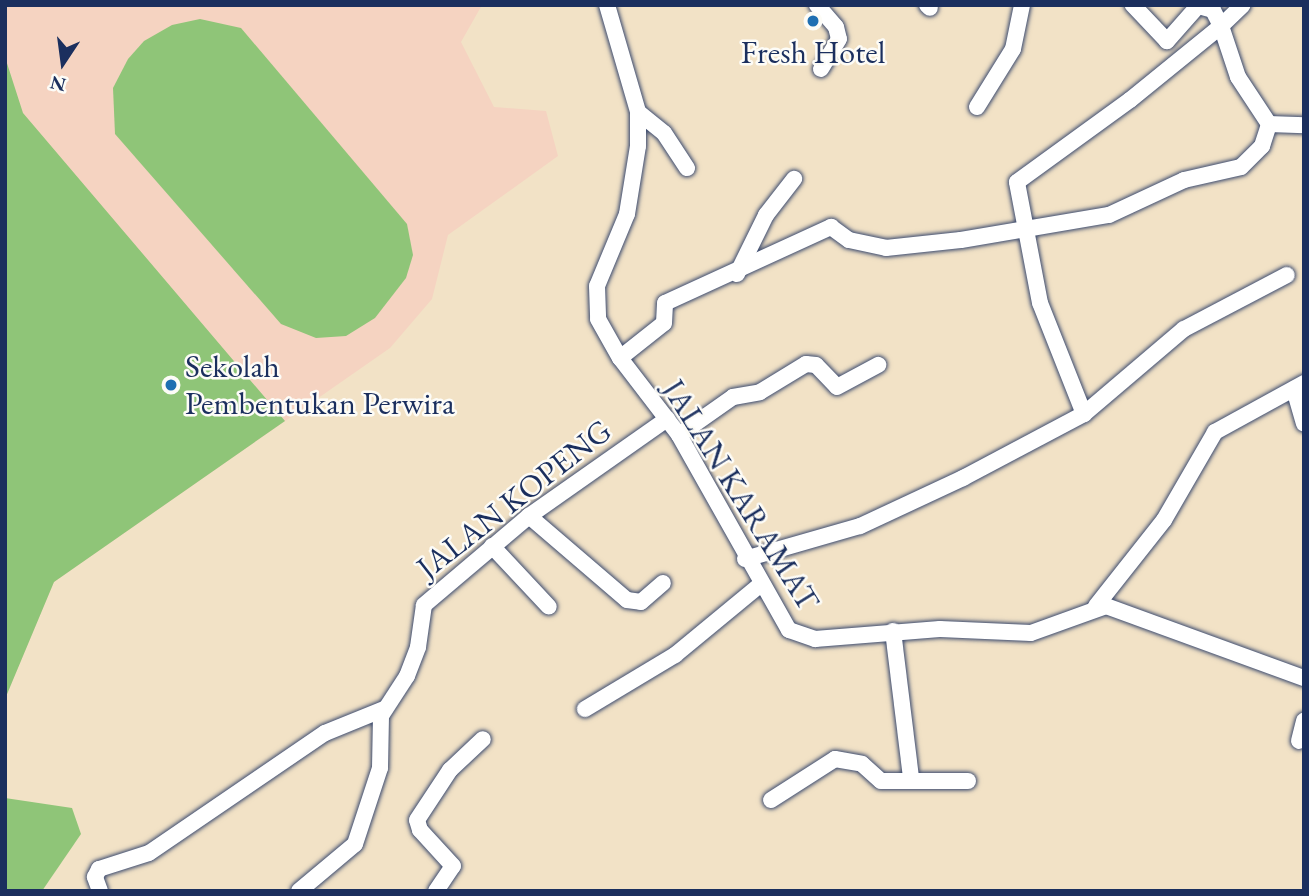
<!DOCTYPE html>
<html>
<head>
<meta charset="utf-8">
<style>
	body { margin:0 }
	#map { position:relative; width:1309px; height:896px; overflow:hidden; background:#f2e2c6; font-family:"EB Garamond",serif }
	div>[style] { position:absolute }
	.built>* { inset:0; background:#f5d3c1 }
	.green>* { inset:0; background:#8fc578 }
	.roads { filter:drop-shadow(0 0 2px #3b4a6e) drop-shadow(0 0 2px #3b4a6e) }
	.minor>* { height:16px; margin:-8px; padding:0 8px; transform-origin:8px; border-radius:8px; background:#fff }
	.dots>* { width:19px; height:19px; translate:-50% -50%; box-sizing:border-box; border:4px solid #fdfcf7; border-radius:50% }
	span { translate:-50% -50%; white-space:nowrap; text-align:center; line-height:1.15; -webkit-text-stroke:5px #fdfcf7; paint-order:stroke }
	.poi-label { font-size:32px; color:#1b2f5e }
	.left { translate:0 -50%; text-align:left }
	.street-label { font-size:32px; color:#1b2f5e }
	.frame { position:absolute; inset:0; border:7px solid #1b2f5e; pointer-events:none }
	.north { position:absolute; left:28px; top:28px; width:70px; height:70px; -webkit-text-stroke:5px #fdfcf7; paint-order:stroke; rotate:193deg; font-size:19px; font-weight:700; line-height:28px; text-align:center; color:#1b2f5e }
	.north::after { content:''; display:block; margin:auto; width:24px; height:32px; background:#1b2f5e; clip-path:polygon(50% 0,100% 100%,50% 72%,0 100%) }
</style>
</head>
<body>
<div id="map">
	<div class="built">
		<div style="clip-path:polygon(5px 5px,482px 5px,461px 42px,494px 107px,546px 111px,558px 156px,448px 235px,432px 299px,390px 348px,54px 582px,5px 699px)"></div>
	</div>
	<div class="green">
		<div style="clip-path:polygon(200px 19px,241px 28px,407px 224px,413px 255px,406px 278px,375px 318px,346px 336px,316px 338px,281px 324px,115px 134px,113px 88px,128px 59px,144px 41px,172px 25px)"></div>
		<div style="clip-path:polygon(5px 57px,23px 113px,285px 421px,54px 582px,5px 699px)"></div>
		<div style="clip-path:polygon(5px 798px,72px 808px,81px 834px,42px 891px,5px 891px)"></div>
	</div>
	<div class="roads">
		<div class="minor">
			<div style="left:607px;top:5px;width:111px;rotate:73.8deg"></div>
			<div style="left:638px;top:112px;width:34px;rotate:90deg"></div>
			<div style="left:638px;top:146px;width:69px;rotate:99.2deg"></div>
			<div style="left:627px;top:214px;width:78px;rotate:112.6deg"></div>
			<div style="left:597px;top:286px;width:33px;rotate:88deg"></div>
			<div style="left:598px;top:319px;width:45px;rotate:60.6deg"></div>
			<div style="left:620px;top:358px;width:97px;rotate:52.5deg"></div>
			<div style="left:679px;top:435px;width:224px;rotate:60.6deg"></div>
			<div style="left:789px;top:630px;width:28px;rotate:19deg"></div>
			<div style="left:815px;top:639px;width:125px;rotate:-4.6deg"></div>
			<div style="left:940px;top:629px;width:91px;rotate:2.5deg"></div>
			<div style="left:1031px;top:633px;width:80px;rotate:-19.8deg"></div>
			<div style="left:1106px;top:606px;width:211px;rotate:20deg"></div>
			<div style="left:817px;top:5px;width:29px;rotate:49deg"></div>
			<div style="left:836px;top:27px;width:12px;rotate:76deg"></div>
			<div style="left:839px;top:39px;width:35px;rotate:121deg"></div>
			<div style="left:927px;top:5px;width:4px;rotate:45deg"></div>
			<div style="left:977px;top:107px;width:68px;rotate:-58.2deg"></div>
			<div style="left:1013px;top:49px;width:45px;rotate:-78.4deg"></div>
			<div style="left:638px;top:112px;width:33px;rotate:39deg"></div>
			<div style="left:664px;top:133px;width:42px;rotate:56.7deg"></div>
			<div style="left:1269px;top:124px;width:35px;rotate:2deg"></div>
			<div style="left:737px;top:274px;width:66px;rotate:-63.8deg"></div>
			<div style="left:766px;top:215px;width:46px;rotate:-52.1deg"></div>
			<div style="left:620px;top:358px;width:56px;rotate:-38.5deg"></div>
			<div style="left:664px;top:323px;width:20px;rotate:-87deg"></div>
			<div style="left:665px;top:303px;width:183px;rotate:-24.6deg"></div>
			<div style="left:831px;top:227px;width:22px;rotate:36deg"></div>
			<div style="left:849px;top:240px;width:38px;rotate:12deg"></div>
			<div style="left:886px;top:248px;width:75px;rotate:-6.1deg"></div>
			<div style="left:961px;top:240px;width:150px;rotate:-9.6deg"></div>
			<div style="left:1109px;top:215px;width:83px;rotate:-25deg"></div>
			<div style="left:1184px;top:180px;width:58px;rotate:-12.8deg"></div>
			<div style="left:1241px;top:167px;width:30px;rotate:-45deg"></div>
			<div style="left:1262px;top:146px;width:23px;rotate:-72deg"></div>
			<div style="left:1269px;top:124px;width:56px;rotate:-123.4deg"></div>
			<div style="left:1238px;top:77px;width:54px;rotate:-108.4deg"></div>
			<div style="left:1221px;top:26px;width:30px;rotate:-44deg"></div>
			<div style="left:1294px;top:389px;width:36px;rotate:74deg"></div>
			<div style="left:1084px;top:414px;width:119px;rotate:-111.6deg"></div>
			<div style="left:1040px;top:303px;width:123px;rotate:-100.8deg"></div>
			<div style="left:1017px;top:182px;width:140px;rotate:-36deg"></div>
			<div style="left:1130px;top:100px;width:117px;rotate:-39.1deg"></div>
			<div style="left:1221px;top:26px;width:18px;rotate:-117deg"></div>
			<div style="left:1213px;top:10px;width:16px;rotate:-165deg"></div>
			<div style="left:1198px;top:6px;width:47px;rotate:131.5deg"></div>
			<div style="left:1167px;top:41px;width:50px;rotate:-133.4deg"></div>
			<div style="left:679px;top:435px;width:66px;rotate:-35.1deg"></div>
			<div style="left:733px;top:397px;width:27px;rotate:-10deg"></div>
			<div style="left:760px;top:392px;width:54px;rotate:-31.3deg"></div>
			<div style="left:806px;top:364px;width:10px;rotate:6deg"></div>
			<div style="left:816px;top:365px;width:30px;rotate:46deg"></div>
			<div style="left:837px;top:387px;width:47px;rotate:-28.2deg"></div>
			<div style="left:529px;top:516px;width:129px;rotate:40.6deg"></div>
			<div style="left:627px;top:600px;width:14px;rotate:8deg"></div>
			<div style="left:641px;top:602px;width:29px;rotate:-41deg"></div>
			<div style="left:492px;top:546px;width:83px;rotate:46.9deg"></div>
			<div style="left:745px;top:559px;width:120px;rotate:-16deg"></div>
			<div style="left:860px;top:526px;width:114px;rotate:-25deg"></div>
			<div style="left:963px;top:478px;width:137px;rotate:-27.9deg"></div>
			<div style="left:1084px;top:414px;width:131px;rotate:-40.4deg"></div>
			<div style="left:1184px;top:329px;width:116px;rotate:-27.7deg"></div>
			<div style="left:1096px;top:606px;width:110px;rotate:-51.7deg"></div>
			<div style="left:1164px;top:520px;width:102px;rotate:-59.9deg"></div>
			<div style="left:1215px;top:432px;width:102px;rotate:-28.8deg"></div>
			<div style="left:893px;top:631px;width:148px;rotate:83deg"></div>
			<div style="left:585px;top:709px;width:105px;rotate:-31deg"></div>
			<div style="left:675px;top:655px;width:110px;rotate:-39.5deg"></div>
			<div style="left:1299px;top:741px;width:21px;rotate:-76deg"></div>
			<div style="left:771px;top:800px;width:76px;rotate:-32.6deg"></div>
			<div style="left:835px;top:759px;width:27px;rotate:10deg"></div>
			<div style="left:862px;top:764px;width:25px;rotate:42deg"></div>
			<div style="left:881px;top:781px;width:87px"></div>
			<div style="left:100px;top:891px;width:15px;rotate:-110deg"></div>
			<div style="left:95px;top:877px;width:9px;rotate:-63deg"></div>
			<div style="left:99px;top:869px;width:52px;rotate:-17.7deg"></div>
			<div style="left:149px;top:853px;width:213px;rotate:-34.3deg"></div>
			<div style="left:325px;top:733px;width:64px;rotate:-22.1deg"></div>
			<div style="left:299px;top:891px;width:73px;rotate:-40deg"></div>
			<div style="left:355px;top:844px;width:80px;rotate:-71.8deg"></div>
			<div style="left:380px;top:768px;width:52px;rotate:-88.9deg"></div>
			<div style="left:381px;top:716px;width:48px;rotate:-57deg"></div>
			<div style="left:407px;top:676px;width:31px;rotate:-69deg"></div>
			<div style="left:418px;top:647px;width:42px;rotate:-81.9deg"></div>
			<div style="left:424px;top:605px;width:138px;rotate:-40.3deg"></div>
			<div style="left:529px;top:516px;width:169px;rotate:-35.1deg"></div>
			<div style="left:436px;top:891px;width:30px;rotate:-56deg"></div>
			<div style="left:453px;top:866px;width:49px;rotate:-132.5deg"></div>
			<div style="left:420px;top:830px;width:10px;rotate:-107deg"></div>
			<div style="left:417px;top:820px;width:60px;rotate:-56.6deg"></div>
			<div style="left:450px;top:770px;width:45px;rotate:-43.2deg"></div>
		</div>
	</div>
	<div class="dots">
		<div style="left:813px;top:21px;background:#1f6fb2"></div>
		<div style="left:171px;top:385px;background:#1f6fb2"></div>
	</div>
	<div class="poi-label">
		<span style="left:813px;top:52px">Fresh Hotel</span>
		<span class="left" style="left:185px;top:385px">Sekolah<br>Pembentukan Perwira</span>
	</div>
	<div class="street-label">
		<span style="left:741px;top:495px;rotate:58deg">JALAN KARAMAT</span>
		<span style="left:514px;top:499px;rotate:-38deg">JALAN KOPENG</span>
	</div>
	<div class="frame"></div>
	<div class="north">N</div>
</div>
</body>
</html>
